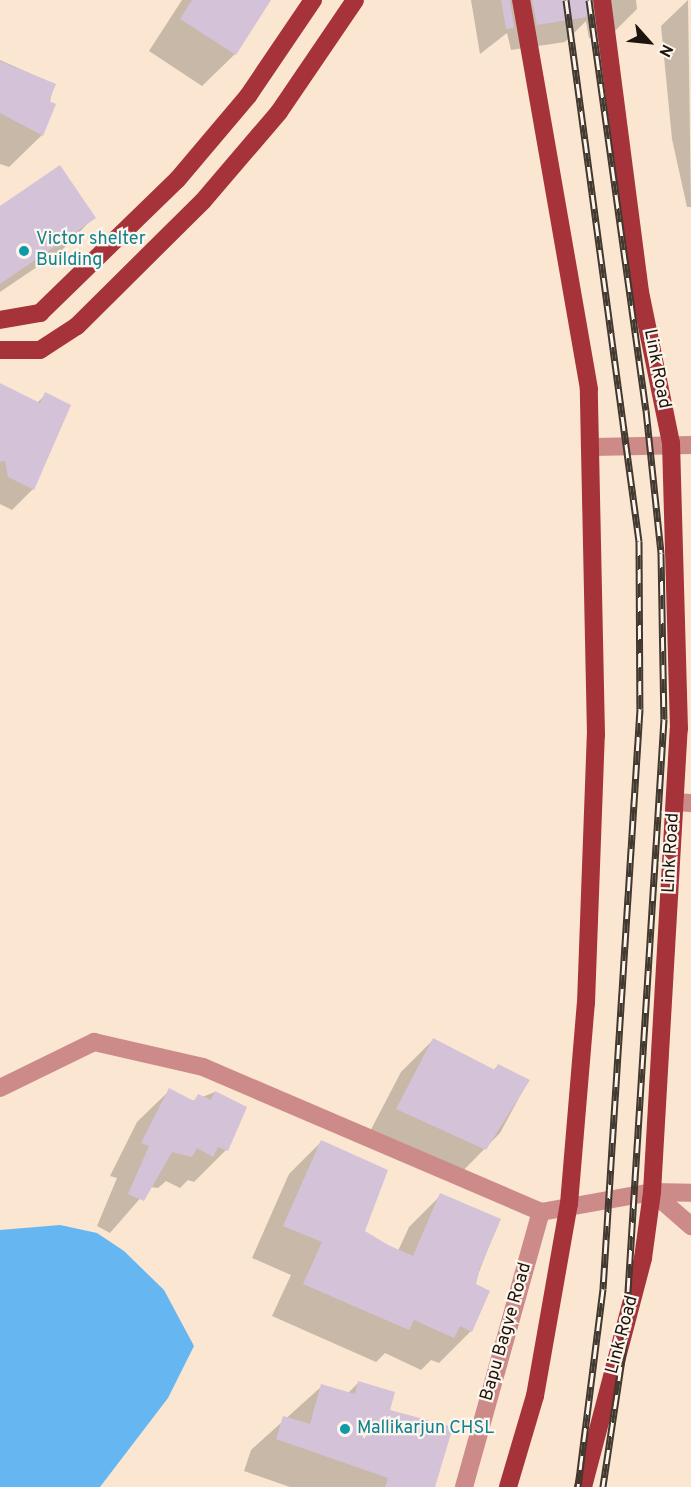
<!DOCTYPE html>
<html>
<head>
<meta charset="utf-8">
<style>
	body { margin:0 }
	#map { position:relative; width:691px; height:1487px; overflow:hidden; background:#fbe6d1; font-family:Overpass,sans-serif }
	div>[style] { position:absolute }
	.water>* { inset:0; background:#66b6f2 }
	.shadow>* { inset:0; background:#0003 }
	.building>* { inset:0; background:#d4c2d9 }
	.minor>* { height:18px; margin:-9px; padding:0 9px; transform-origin:9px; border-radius:9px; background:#cc8b89 }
	.major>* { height:18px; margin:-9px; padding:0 9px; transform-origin:9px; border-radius:9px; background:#a6333a }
	.rail>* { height:7px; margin-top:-3.5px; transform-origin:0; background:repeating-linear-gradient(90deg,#fef5ed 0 14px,#41382f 0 28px); box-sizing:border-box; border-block:2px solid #41382f }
	.dots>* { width:16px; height:16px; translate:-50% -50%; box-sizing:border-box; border:3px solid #fef5ed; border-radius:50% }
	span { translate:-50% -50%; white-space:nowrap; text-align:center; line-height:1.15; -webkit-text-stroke:4.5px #fef5ed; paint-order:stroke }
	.culture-label { font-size:18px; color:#0d838f }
	.left { translate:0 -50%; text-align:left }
	.street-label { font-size:18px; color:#1c150e }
	.north { position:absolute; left:619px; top:12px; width:60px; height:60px; -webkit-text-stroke:4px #fef5ed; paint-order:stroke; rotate:117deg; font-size:16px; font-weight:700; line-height:24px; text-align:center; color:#1c150e }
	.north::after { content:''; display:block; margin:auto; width:21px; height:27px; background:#1c150e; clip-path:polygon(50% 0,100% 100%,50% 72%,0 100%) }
</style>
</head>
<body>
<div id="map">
	<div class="water">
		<div style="clip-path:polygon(60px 1225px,97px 1233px,124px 1251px,164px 1290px,194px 1346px,168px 1398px,100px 1487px,0 1487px,0 1230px)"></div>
	</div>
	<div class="shadow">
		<div style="clip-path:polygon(182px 0,269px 0,235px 54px,202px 86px,149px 51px)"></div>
		<div style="clip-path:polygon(471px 0,636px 0,637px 9px,611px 35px,589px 38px,586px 21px,565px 42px,511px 50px,507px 33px,480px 54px)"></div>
		<div style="clip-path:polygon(688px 0,691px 207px,687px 207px,672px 139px,661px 26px)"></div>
		<div style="clip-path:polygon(0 60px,54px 84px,42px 135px,9px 167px,0 164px)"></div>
		<div style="clip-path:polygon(0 208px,94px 217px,62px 250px,0 292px)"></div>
		<div style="clip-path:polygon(0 385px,37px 403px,46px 394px,33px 489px,12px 510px,0 504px)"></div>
		<div style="clip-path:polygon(433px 1040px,493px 1071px,498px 1065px,528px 1081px,500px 1133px,453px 1181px,365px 1141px,401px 1072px)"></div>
		<div style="clip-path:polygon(170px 1090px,192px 1101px,215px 1092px,226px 1150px,194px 1182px,188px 1180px,180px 1188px,166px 1181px,158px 1188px,150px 1187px,110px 1233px,97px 1226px,117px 1178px,110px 1176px,137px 1122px)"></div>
		<div style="clip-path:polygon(321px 1142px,363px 1231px,398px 1251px,409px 1227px,441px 1195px,499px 1220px,474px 1285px,471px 1331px,439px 1363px,431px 1360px,421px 1370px,385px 1353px,376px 1362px,272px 1316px,291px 1275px,252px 1258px,289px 1174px)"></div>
		<div style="clip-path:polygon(359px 1382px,388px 1411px,433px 1487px,290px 1487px,244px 1471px,251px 1450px,322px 1386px,348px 1393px)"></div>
	</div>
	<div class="building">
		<div style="clip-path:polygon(192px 0,271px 0,236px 55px,180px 19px)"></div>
		<div style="clip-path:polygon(501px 0,510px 0,514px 28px,506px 29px)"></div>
		<div style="clip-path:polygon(532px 0,591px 0,593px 16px,537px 25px)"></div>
		<div style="clip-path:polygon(0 61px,56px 84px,49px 101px,56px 104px,43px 136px,0 113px)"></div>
		<div style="clip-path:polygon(60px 165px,96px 218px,0 284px,0 206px)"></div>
		<div style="clip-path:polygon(0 383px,40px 403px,45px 392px,71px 405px,34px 490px,8px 477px,5px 461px,0 462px)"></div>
		<div style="clip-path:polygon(433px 1038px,495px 1070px,498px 1064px,530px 1080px,486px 1150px,396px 1109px)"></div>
		<div style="clip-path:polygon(169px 1088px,194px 1101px,198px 1094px,211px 1100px,215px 1091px,247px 1107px,228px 1151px,218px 1147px,213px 1157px,197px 1148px,192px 1157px,172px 1152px,144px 1201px,128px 1194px,149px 1146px,141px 1143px)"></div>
		<div style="clip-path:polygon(321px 1140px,388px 1170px,365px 1231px,388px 1245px,413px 1256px,440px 1193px,501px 1219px,480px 1268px,476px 1284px,490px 1291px,472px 1332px,460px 1326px,454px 1338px,414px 1320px,409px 1330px,303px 1284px,322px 1242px,283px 1226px)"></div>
		<div style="clip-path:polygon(358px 1381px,395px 1392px,390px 1410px,453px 1427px,435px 1487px,385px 1487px,388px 1478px,276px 1439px,283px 1416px,310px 1424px,321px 1384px,355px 1394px)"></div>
	</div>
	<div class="minor">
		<div style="left:593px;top:447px;width:98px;rotate:-1.2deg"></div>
		<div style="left:675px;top:802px;width:16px;rotate:4deg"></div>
		<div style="left:0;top:1088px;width:105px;rotate:-26.1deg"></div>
		<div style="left:94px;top:1042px;width:112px;rotate:12.9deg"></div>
		<div style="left:203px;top:1067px;width:368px;rotate:23.2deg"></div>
		<div style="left:541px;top:1212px;width:113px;rotate:-10.2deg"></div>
		<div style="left:652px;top:1192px;width:39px;rotate:1deg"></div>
		<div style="left:652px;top:1192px;width:52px;rotate:41.1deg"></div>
		<div style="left:464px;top:1487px;width:286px;rotate:-74.4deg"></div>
	</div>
	<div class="major">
		<div style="left:0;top:320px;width:41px;rotate:-9.9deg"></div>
		<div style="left:40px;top:313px;width:191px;rotate:-44.2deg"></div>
		<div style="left:177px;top:180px;width:110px;rotate:-49.8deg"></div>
		<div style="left:248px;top:96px;width:116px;rotate:-55.9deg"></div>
		<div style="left:0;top:350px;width:40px"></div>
		<div style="left:40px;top:350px;width:44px;rotate:-33deg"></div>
		<div style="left:77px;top:326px;width:177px;rotate:-44.8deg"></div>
		<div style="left:203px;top:201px;width:117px;rotate:-49.5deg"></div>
		<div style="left:279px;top:112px;width:135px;rotate:-55.8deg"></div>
		<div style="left:508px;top:1487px;width:95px;rotate:-73.5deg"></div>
		<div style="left:535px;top:1396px;width:195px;rotate:-80deg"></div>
		<div style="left:569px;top:1204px;width:202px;rotate:-85.2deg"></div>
		<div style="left:586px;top:1003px;width:268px;rotate:-87.9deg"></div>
		<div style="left:596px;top:735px;width:346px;rotate:-91.2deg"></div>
		<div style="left:589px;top:389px;width:395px;rotate:-99.9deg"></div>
		<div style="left:583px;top:1487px;width:237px;rotate:-75.3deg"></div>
		<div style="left:643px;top:1258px;width:67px;rotate:-82.2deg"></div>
		<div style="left:652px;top:1192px;width:464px;rotate:-86.7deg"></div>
		<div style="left:679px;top:729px;width:286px;rotate:-91.6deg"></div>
		<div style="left:671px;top:443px;width:154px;rotate:-101.6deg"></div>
		<div style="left:640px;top:292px;width:294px;rotate:-97.4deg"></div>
	</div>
	<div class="rail">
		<div style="left:566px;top:0;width:546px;rotate:82.32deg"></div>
		<div style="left:639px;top:541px;width:168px;rotate:89.7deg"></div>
		<div style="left:640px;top:709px;width:581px;rotate:93.65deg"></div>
		<div style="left:603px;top:1289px;width:200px;rotate:97.2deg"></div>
		<div style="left:589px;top:0;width:414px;rotate:82.1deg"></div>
		<div style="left:646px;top:410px;width:144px;rotate:84deg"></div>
		<div style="left:661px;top:553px;width:166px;rotate:89deg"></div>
		<div style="left:664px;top:719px;width:621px;rotate:93.6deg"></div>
		<div style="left:625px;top:1339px;width:150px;rotate:98.5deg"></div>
	</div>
	<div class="dots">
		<div style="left:24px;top:251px;background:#0f9aa8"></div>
		<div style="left:345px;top:1429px;background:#0f9aa8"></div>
	</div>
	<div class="culture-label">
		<span class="left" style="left:36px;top:251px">Victor shelter<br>Building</span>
		<span class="left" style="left:357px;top:1429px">Mallikarjun CHSL</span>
	</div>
	<div class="street-label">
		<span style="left:656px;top:369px;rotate:79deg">Link Road</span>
		<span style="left:672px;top:853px;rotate:-87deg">Link Road</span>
		<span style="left:507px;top:1332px;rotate:-74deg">Bapu Bagve Road</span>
		<span style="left:623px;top:1335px;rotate:-75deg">Link Road</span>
	</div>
	<div class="north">N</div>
</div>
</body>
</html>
